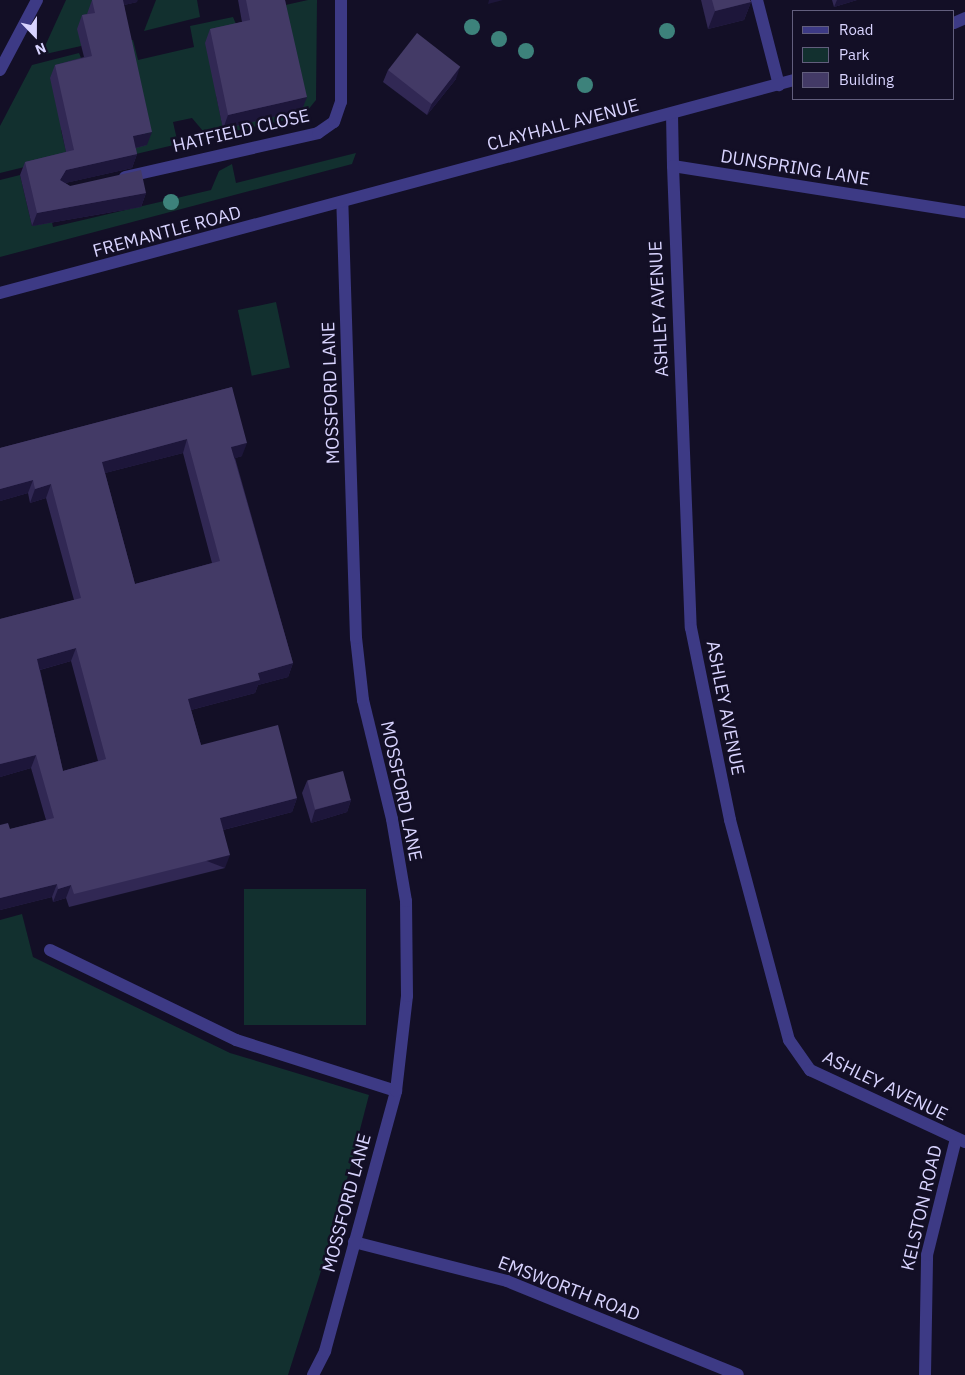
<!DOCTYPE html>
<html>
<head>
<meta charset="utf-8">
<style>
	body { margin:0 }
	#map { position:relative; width:965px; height:1375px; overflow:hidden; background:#130f26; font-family:"IBM Plex Sans",sans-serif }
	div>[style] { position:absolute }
	.green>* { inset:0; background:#12302f; transform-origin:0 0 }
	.service>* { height:12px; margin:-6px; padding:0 6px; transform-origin:6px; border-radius:6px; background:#3d3a85 }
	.minor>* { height:12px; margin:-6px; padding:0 6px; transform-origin:6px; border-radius:6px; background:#3d3a85 }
	.tertiary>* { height:12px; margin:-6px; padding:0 6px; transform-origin:6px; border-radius:6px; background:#3d3a85 }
	.trees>* { width:16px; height:16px; margin:-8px; border-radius:50%; background:#3d827b }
	.wall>* { inset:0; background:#312854 }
	.shaded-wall>* { inset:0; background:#1d163a; transform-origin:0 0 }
	.building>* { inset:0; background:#433a66; transform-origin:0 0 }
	span { translate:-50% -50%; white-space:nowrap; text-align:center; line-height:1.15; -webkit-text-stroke:5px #130f26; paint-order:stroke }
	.street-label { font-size:18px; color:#d9d4ff }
	.legend { position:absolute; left:792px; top:10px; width:162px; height:90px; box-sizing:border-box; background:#130f26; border:1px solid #625e7d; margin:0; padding:6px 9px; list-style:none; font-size:15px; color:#d9d4ff }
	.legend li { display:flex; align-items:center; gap:10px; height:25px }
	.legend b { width:25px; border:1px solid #625e7d }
	.north { position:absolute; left:10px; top:10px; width:50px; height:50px; -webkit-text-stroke:4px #130f26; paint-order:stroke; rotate:158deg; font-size:14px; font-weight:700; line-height:20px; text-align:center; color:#d9d4ff }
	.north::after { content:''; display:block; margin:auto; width:18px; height:22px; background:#d9d4ff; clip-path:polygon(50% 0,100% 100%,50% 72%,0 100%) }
</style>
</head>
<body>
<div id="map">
	<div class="green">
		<div style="clip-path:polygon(66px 0,94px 0,81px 46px,41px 55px)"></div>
		<div style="clip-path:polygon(156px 0,197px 0,200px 17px,144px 31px)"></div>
		<div style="clip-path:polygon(308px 0,317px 0,316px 100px,303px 116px,272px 123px,266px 116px,302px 110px,245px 14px)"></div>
		<div style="clip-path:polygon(233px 17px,241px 36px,230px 91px,216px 95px,223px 128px,258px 118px,257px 126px,208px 137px,192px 118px,173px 122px,178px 144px,115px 159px,90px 51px,133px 40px,138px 60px,194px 47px,190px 26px)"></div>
		<div style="clip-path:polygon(79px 53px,87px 72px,76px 126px,61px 130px,69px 164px,45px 162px,0 173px,0 126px,32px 65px)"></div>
		<div style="clip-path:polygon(356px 153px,352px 164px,0 257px,0 180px,20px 175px,32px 226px,52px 222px,53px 227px,211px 190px,219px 171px,232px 164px,236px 183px)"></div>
		<div style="left:276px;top:302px;width:67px;height:39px;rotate:78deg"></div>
		<div style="left:244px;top:889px;width:122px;height:136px"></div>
		<div style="clip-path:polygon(22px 914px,33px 957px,230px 1053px,369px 1095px,333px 1233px,288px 1375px,0 1375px,0 920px)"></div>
	</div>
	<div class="service">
		<div style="left:757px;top:0;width:88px;rotate:75.5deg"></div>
		<div style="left:125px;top:177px;width:198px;rotate:-12.8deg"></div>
		<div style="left:318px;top:133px;width:19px;rotate:-35deg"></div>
	</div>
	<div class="minor">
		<div style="left:672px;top:114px;width:52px;rotate:88.9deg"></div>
		<div style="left:673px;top:166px;width:296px;rotate:9deg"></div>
		<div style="left:334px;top:122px;width:21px;rotate:-71deg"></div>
		<div style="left:341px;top:102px;width:102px;rotate:-90deg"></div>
		<div style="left:673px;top:166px;width:462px;rotate:87.8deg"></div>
		<div style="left:691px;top:628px;width:196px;rotate:78.5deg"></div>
		<div style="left:730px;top:820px;width:228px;rotate:75deg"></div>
		<div style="left:789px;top:1040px;width:37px;rotate:55deg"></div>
		<div style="left:810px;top:1070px;width:171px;rotate:24.9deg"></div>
		<div style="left:50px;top:950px;width:207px;rotate:25.8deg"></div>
		<div style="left:236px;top:1040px;width:168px;rotate:17.7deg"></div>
		<div style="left:354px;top:1242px;width:158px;rotate:14.3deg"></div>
		<div style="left:507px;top:1281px;width:249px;rotate:22.1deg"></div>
		<div style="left:313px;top:1375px;width:27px;rotate:-63deg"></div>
		<div style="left:325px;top:1351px;width:270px;rotate:-74.7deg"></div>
		<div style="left:396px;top:1091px;width:96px;rotate:-83.4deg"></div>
		<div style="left:407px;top:996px;width:95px;rotate:-90.6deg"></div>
		<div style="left:406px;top:901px;width:83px;rotate:-99.7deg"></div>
		<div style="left:392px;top:819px;width:122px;rotate:-103.7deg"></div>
		<div style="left:363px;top:700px;width:62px;rotate:-96.4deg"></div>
		<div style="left:356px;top:638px;width:435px;rotate:-91.8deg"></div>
		<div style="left:925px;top:1375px;width:120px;rotate:-89deg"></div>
		<div style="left:927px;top:1255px;width:120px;rotate:-76deg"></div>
	</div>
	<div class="tertiary">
		<div style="left:954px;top:23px;width:12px;rotate:-24deg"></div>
		<div style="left:0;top:70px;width:79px;rotate:-62.1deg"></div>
		<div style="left:0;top:293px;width:822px;rotate:-15.02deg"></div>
	</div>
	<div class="trees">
		<div style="left:472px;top:27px"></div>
		<div style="left:667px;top:31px"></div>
		<div style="left:499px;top:39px"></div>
		<div style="left:526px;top:51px"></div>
		<div style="left:585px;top:85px"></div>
		<div style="left:171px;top:202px"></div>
	</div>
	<div class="wall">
		<div style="clip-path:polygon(92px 0,137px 2px,124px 5px,147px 145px,136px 148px,137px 154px,132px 168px,65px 183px,70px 186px,146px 193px,141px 207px,32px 226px,20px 175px,25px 162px,66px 152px,50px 78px,55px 65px,84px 57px,77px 29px,82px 15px,87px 14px)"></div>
		<div style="clip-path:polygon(238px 0,285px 0,302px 110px,223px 129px,205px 43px,210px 29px,242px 22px)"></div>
		<div style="clip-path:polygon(701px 0,750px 0,751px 2px,744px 20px,708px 29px)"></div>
		<div style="clip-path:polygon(832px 0,857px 0,834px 7px)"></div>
		<div style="clip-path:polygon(388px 70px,456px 79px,427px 115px,383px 82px)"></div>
		<div style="clip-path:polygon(evenodd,232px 387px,242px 456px,235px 458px,293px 663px,288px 677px,258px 685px,255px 693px,191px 710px,201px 745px,297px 798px,292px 812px,223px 830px,225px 868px,69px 907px,66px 898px,53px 902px,52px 897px,0 910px,0 825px,10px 829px,46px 820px,31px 768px,0 777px,0 619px,74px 600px,46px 498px,30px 503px,28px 493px,0 501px,0 448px,232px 387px,183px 453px,212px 563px,135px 584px,105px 473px,183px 453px,232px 387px,71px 661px,98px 761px,63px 771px,40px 670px,71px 661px)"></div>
		<div style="clip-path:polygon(307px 781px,351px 800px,347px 812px,311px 823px,302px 793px)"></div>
	</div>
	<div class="shaded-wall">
		<div style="clip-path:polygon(119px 0,138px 0,137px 2px,116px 7px)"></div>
		<div style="clip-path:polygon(489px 0,503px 0,488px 4px)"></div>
		<div style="clip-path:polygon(837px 0,857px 0,834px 7px)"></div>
		<div style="clip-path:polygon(751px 2px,744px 20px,708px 29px,715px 11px)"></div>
		<div style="clip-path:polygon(460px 67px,456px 79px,427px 115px,432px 103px)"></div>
		<div style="clip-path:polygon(307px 97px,302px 110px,223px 129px,228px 115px)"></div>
		<div style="clip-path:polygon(152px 132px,147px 145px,128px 150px,133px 136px)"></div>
		<div style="clip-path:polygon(137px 154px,132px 168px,61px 184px,60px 180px,66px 170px)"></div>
		<div style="clip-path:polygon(146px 193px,141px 207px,32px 226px,37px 213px)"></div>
		<div style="clip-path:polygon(187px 439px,183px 453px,97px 475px,102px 462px)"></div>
		<div style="clip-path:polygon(247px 443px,242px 456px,227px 461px,231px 447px)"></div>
		<div style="clip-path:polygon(33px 480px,28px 493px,0 501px,0 489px)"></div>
		<div style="clip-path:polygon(51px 484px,46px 498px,30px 503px,35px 489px)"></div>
		<div style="clip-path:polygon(76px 648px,71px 661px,32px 672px,37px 659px)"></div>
		<div style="clip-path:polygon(293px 663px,288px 677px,258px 685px,255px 693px,183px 712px,188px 699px,258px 673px)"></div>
		<div style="clip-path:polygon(36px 755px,31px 768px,0 777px,0 764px)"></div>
		<div style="clip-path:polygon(297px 798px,292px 812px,215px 832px,220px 818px)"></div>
		<div style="clip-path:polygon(351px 800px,347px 812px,311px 823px,315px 810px)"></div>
		<div style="left:230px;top:855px;width:14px;height:161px;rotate:111deg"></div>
		<div style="clip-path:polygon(57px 884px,52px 897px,0 910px,0 898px)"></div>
		<div style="clip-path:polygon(71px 885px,66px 898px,53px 902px,58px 889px)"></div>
	</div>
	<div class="building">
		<div style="clip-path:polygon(92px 0,123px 0,152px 132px,133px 136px,137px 154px,66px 170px,60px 180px,70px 186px,141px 170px,146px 193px,37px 213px,25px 162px,74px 150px,55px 65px,92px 56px,82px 15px,95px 13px)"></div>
		<div style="clip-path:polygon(246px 0,285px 0,307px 97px,228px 115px,210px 29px,250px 20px)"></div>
		<div style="clip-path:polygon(712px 0,750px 0,751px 2px,715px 11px)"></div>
		<div style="left:417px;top:33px;width:55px;height:47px;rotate:38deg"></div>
		<div style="clip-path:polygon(evenodd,232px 387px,247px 443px,231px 447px,293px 663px,258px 673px,260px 680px,188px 699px,201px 745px,278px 725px,297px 798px,220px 818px,230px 855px,74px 894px,71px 885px,58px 889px,57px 884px,0 898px,0 825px,8px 823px,10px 829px,54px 818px,36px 755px,0 764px,0 619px,81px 598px,51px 484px,35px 489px,33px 480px,0 489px,0 448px,232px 387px,187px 439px,220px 561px,135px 584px,102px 462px,187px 439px,232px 387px,76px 648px,106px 759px,63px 771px,37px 659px,76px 648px)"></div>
		<div style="left:343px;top:771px;width:30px;height:37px;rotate:75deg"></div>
	</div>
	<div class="street-label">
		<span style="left:563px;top:125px;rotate:-15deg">CLAYHALL AVENUE</span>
		<span style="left:241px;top:131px;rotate:-13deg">HATFIELD CLOSE</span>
		<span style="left:795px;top:168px;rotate:9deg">DUNSPRING LANE</span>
		<span style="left:167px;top:232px;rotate:-15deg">FREMANTLE ROAD</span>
		<span style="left:659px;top:309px;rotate:-93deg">ASHLEY AVENUE</span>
		<span style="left:331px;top:393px;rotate:-92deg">MOSSFORD LANE</span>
		<span style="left:725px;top:708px;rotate:79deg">ASHLEY AVENUE</span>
		<span style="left:401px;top:791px;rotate:78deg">MOSSFORD LANE</span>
		<span style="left:885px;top:1086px;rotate:26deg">ASHLEY AVENUE</span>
		<span style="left:347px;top:1203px;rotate:-75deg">MOSSFORD LANE</span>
		<span style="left:922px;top:1208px;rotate:-77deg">KELSTON ROAD</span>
		<span style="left:569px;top:1289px;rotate:21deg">EMSWORTH ROAD</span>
	</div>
	<ul class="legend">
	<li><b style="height:6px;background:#3d3a85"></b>Road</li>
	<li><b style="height:14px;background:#12302f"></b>Park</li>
	<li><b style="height:14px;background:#433a66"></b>Building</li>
	</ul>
	<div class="north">N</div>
</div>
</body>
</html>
